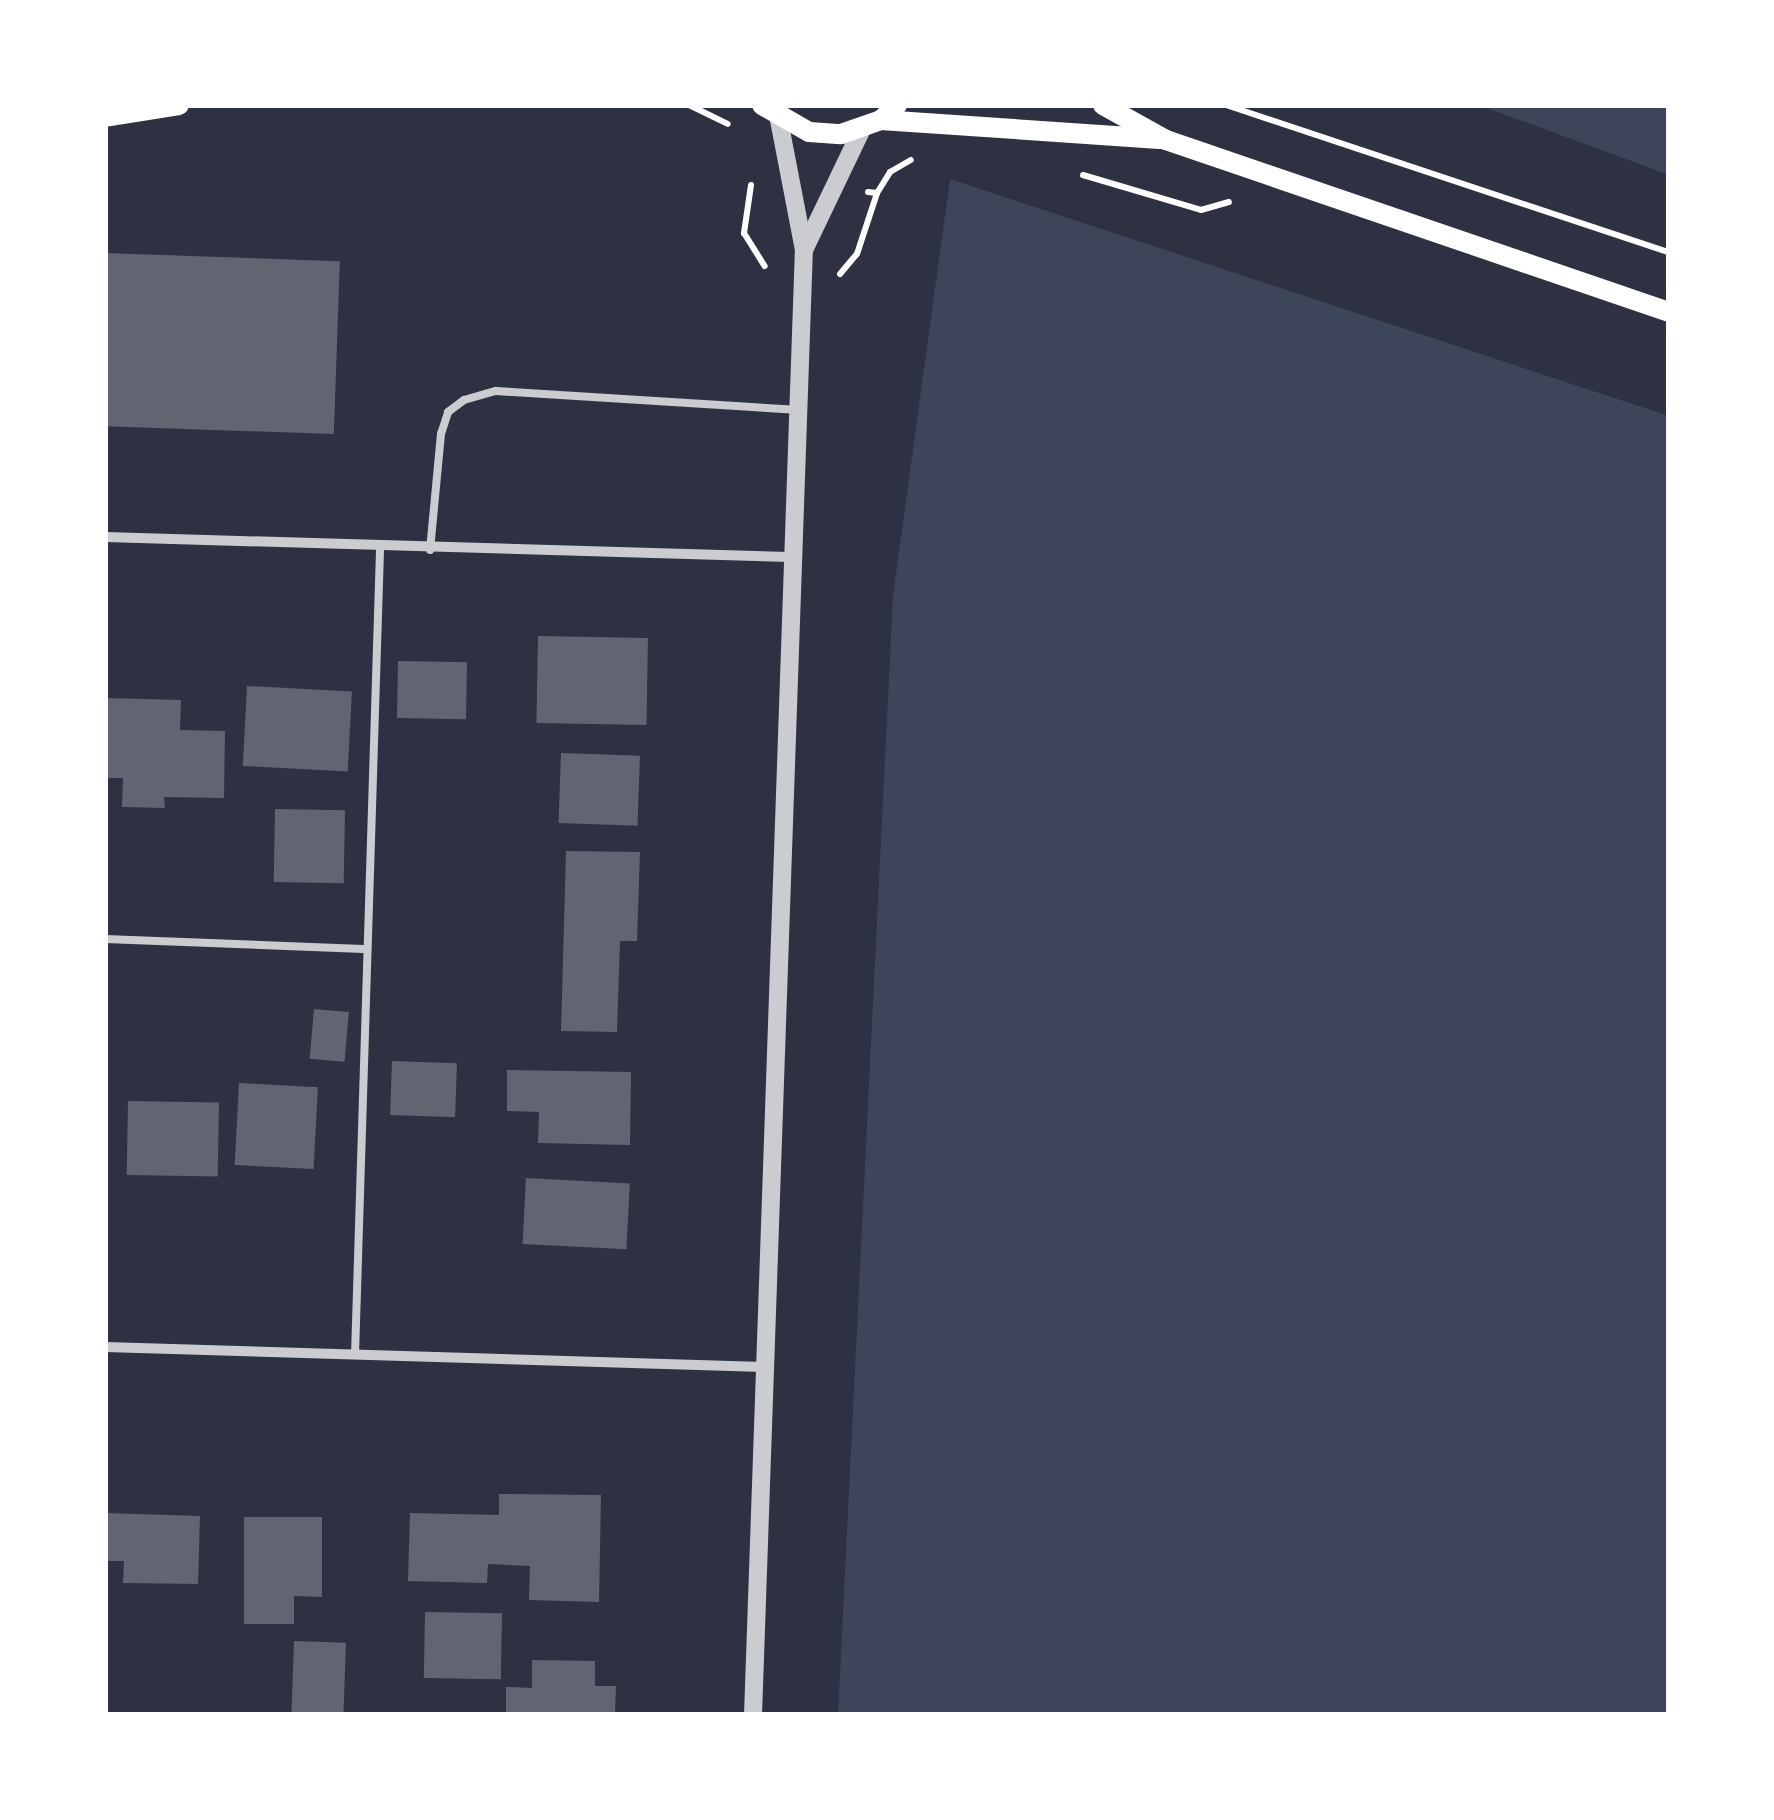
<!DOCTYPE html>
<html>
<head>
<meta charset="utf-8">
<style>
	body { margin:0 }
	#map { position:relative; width:1774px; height:1820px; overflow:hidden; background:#2d3142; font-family:"Public Sans",sans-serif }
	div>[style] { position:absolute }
	.green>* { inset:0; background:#3c4559 }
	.building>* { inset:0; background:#626471; transform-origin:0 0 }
	.path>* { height:6px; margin:-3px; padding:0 3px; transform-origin:3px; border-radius:3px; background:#fff }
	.service>* { height:8px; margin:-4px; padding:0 4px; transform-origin:4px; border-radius:4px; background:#caccd0 }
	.minor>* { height:10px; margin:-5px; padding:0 5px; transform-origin:5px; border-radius:5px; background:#caccd0 }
	.tertiary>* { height:18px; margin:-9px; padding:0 9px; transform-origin:9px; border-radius:9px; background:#caccd0 }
	.secondary>* { height:20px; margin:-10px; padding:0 10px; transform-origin:10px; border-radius:10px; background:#fff }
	span { translate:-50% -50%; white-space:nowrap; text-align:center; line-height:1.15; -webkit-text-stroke:10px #fff; paint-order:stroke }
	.frame { position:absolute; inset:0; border:108px solid #fff; pointer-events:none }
</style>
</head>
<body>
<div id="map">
	<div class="green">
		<div style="clip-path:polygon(1479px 105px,1669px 105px,1669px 175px)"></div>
		<div style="clip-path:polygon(950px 179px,1669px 416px,1669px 1715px,838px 1715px,893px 596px)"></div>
	</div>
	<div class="building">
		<div style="left:105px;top:253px;width:235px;height:173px;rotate:2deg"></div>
		<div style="left:538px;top:636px;width:110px;height:87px;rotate:1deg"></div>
		<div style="left:398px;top:661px;width:69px;height:57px;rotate:1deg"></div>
		<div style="left:247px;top:686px;width:105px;height:80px;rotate:3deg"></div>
		<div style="clip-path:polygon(105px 698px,181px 700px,180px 730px,225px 731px,224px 798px,164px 797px,165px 808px,122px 807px,123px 778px,105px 778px)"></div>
		<div style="left:561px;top:753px;width:79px;height:70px;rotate:2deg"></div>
		<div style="left:275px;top:809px;width:70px;height:73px;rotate:1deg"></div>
		<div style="clip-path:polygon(566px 851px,640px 852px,637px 941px,620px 941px,617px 1032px,561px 1031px)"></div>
		<div style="left:314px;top:1009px;width:35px;height:50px;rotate:5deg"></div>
		<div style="left:392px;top:1061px;width:65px;height:54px;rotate:2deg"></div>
		<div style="clip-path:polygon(507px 1070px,631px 1072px,630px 1145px,538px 1143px,539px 1112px,507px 1111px)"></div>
		<div style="left:239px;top:1083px;width:79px;height:82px;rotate:3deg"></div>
		<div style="left:128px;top:1101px;width:91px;height:74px;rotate:1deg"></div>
		<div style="left:526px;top:1178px;width:104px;height:66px;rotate:3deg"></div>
		<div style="clip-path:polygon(499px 1494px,601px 1495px,599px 1602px,529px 1600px,530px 1566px,488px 1564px,487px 1583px,408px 1581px,410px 1513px,499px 1515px)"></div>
		<div style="clip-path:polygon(105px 1513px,200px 1516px,198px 1584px,123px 1583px,124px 1561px,105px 1561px)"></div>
		<div style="clip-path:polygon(244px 1517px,322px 1517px,322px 1597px,294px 1596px,294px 1624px,244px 1624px)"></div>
		<div style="left:425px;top:1612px;width:77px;height:66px;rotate:1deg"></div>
		<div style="left:294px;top:1641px;width:52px;height:74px;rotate:2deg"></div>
		<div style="clip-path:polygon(532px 1660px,595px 1661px,595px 1686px,616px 1686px,615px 1715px,506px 1715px,506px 1687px,532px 1688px)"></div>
	</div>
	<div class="path">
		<div style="left:689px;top:105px;width:43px;rotate:26deg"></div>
		<div style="left:1226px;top:105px;width:467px;rotate:18.4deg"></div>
		<div style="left:1083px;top:175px;width:123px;rotate:16.5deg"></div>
		<div style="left:1201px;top:210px;width:29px;rotate:-16deg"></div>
		<div style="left:751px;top:185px;width:49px;rotate:98.3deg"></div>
		<div style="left:744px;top:233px;width:39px;rotate:58deg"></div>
		<div style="left:868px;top:192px;width:9px;rotate:6deg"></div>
		<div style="left:877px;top:193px;width:25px;rotate:-58deg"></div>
		<div style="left:890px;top:172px;width:24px;rotate:-30deg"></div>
		<div style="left:840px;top:274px;width:26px;rotate:-50deg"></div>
		<div style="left:857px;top:254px;width:64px;rotate:-71.8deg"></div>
	</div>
	<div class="service">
		<div style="left:430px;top:550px;width:117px;rotate:-84.6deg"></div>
		<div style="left:441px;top:434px;width:23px;rotate:-72deg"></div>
		<div style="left:448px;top:412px;width:20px;rotate:-37deg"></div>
		<div style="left:464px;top:400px;width:33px;rotate:-16deg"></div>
		<div style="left:496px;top:391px;width:300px;rotate:3.6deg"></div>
		<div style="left:105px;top:939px;width:258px;rotate:2.2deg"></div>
		<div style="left:355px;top:1355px;width:806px;rotate:-88.22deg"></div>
	</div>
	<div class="minor">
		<div style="left:105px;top:537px;width:685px;rotate:1.67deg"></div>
		<div style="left:105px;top:1347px;width:664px;rotate:1.73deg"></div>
	</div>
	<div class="tertiary">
		<div style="left:804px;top:250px;width:134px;rotate:-64.4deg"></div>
		<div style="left:753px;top:1715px;width:1466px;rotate:-88.01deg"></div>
		<div style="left:804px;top:250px;width:132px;rotate:-100.9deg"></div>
	</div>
	<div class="secondary">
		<div style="left:762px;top:105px;width:54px;rotate:29.9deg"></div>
		<div style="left:809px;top:132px;width:32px;rotate:4deg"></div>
		<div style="left:841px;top:134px;width:42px;rotate:-19.3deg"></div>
		<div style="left:881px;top:120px;width:22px;rotate:-43deg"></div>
		<div style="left:1103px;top:105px;width:72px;rotate:29.1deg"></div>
		<div style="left:1166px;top:140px;width:532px;rotate:18.88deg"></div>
		<div style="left:105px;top:117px;width:75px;rotate:-9.2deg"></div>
		<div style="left:881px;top:120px;width:279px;rotate:3.9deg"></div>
	</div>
	<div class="frame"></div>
</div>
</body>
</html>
